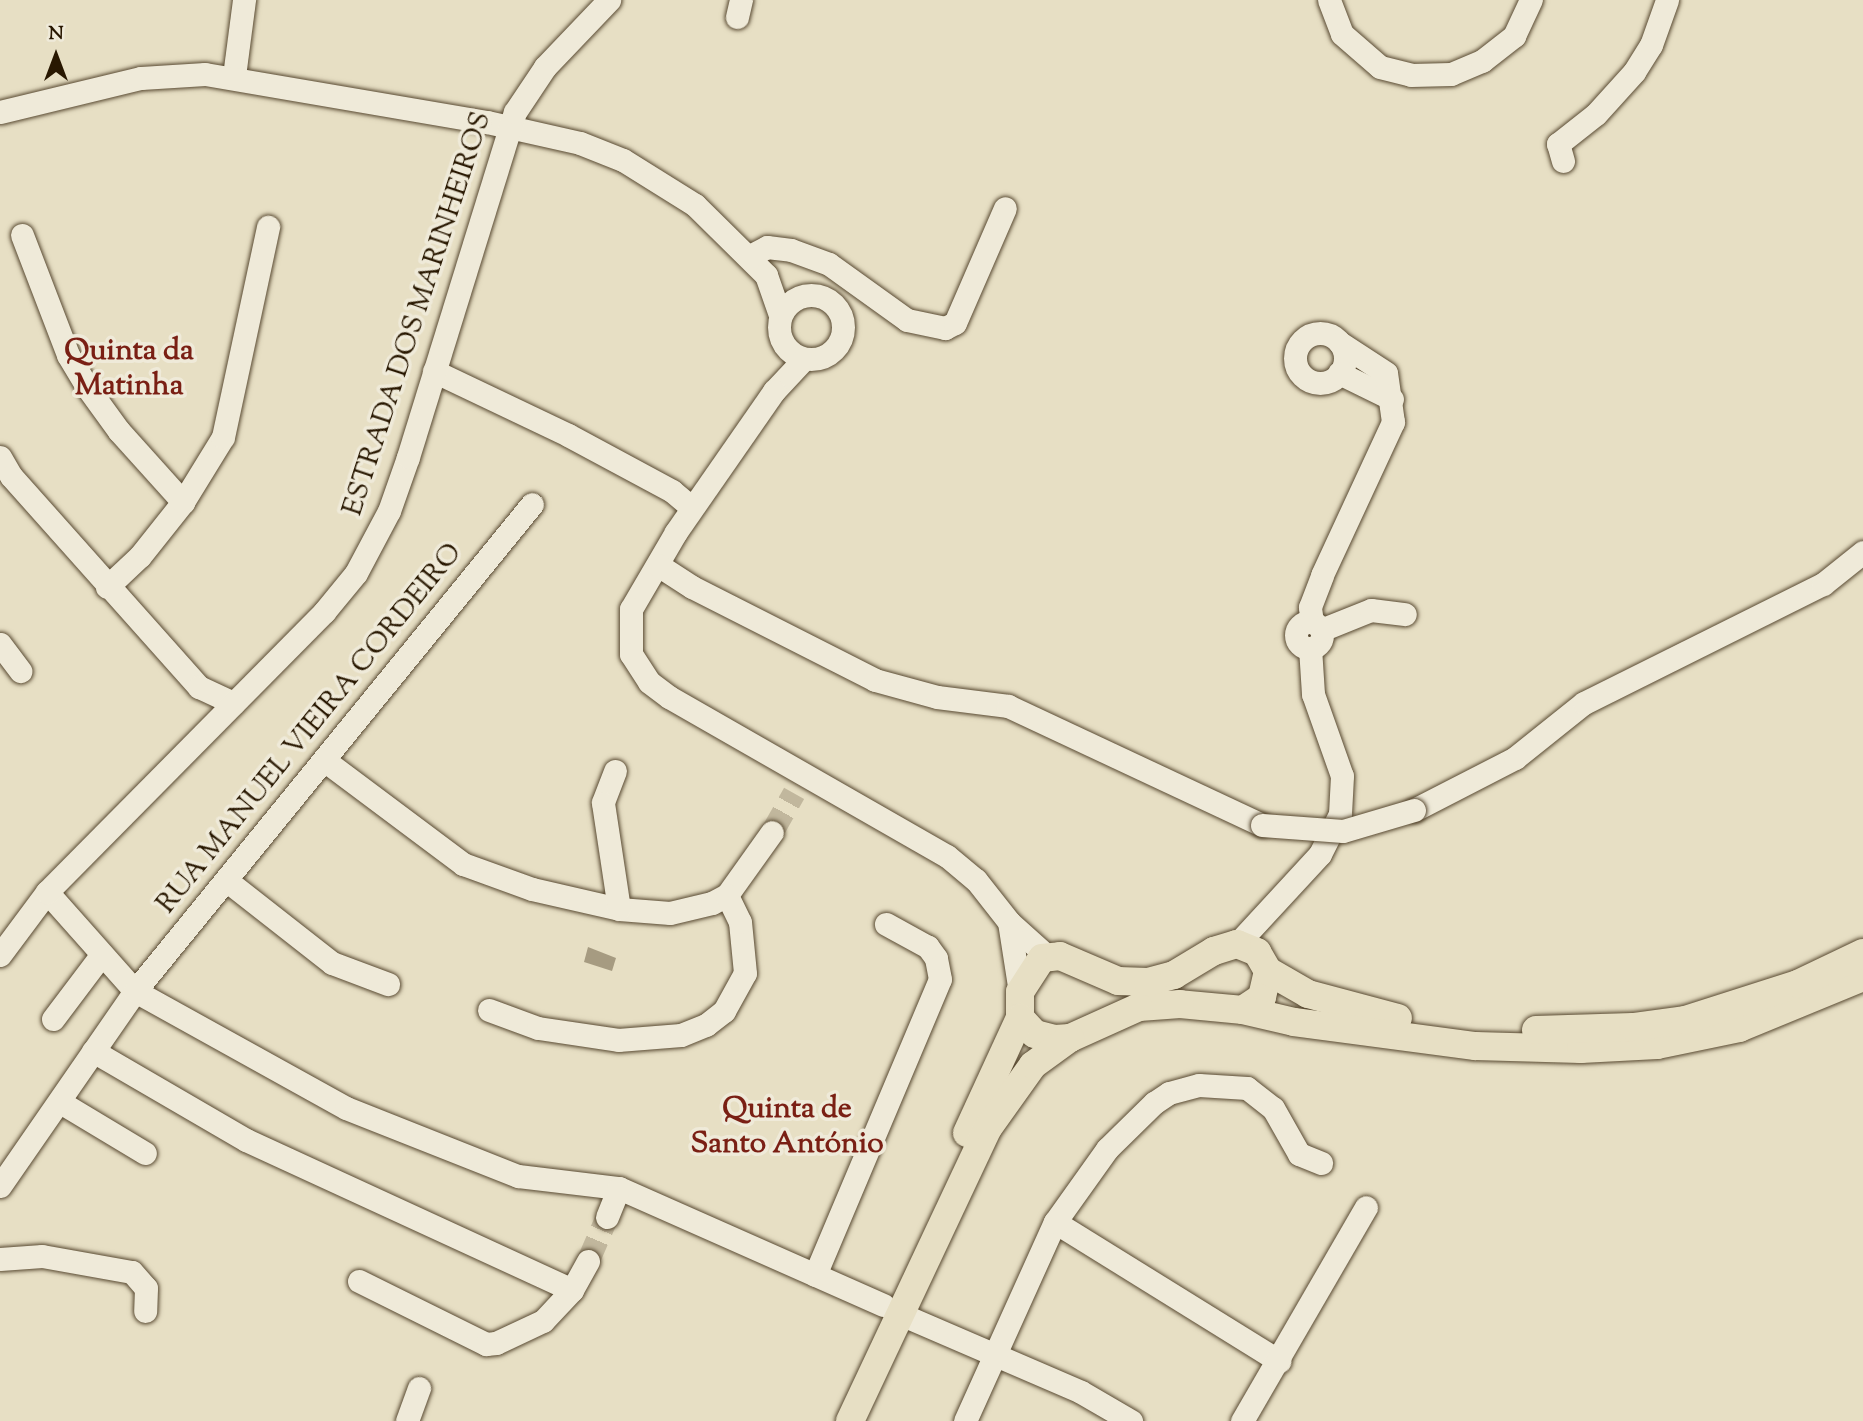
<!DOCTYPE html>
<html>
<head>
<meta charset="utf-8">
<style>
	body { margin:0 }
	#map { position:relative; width:1863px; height:1421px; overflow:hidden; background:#e7dfc4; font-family:"Sorts Mill Goudy",serif }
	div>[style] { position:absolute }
	.water>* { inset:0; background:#a69b81 }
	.minor-tunnel>* { height:23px; margin-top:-11.5px; transform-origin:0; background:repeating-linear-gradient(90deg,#c1b79d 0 23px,transparent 0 34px) }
	.roads { filter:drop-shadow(0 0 2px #584931) drop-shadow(0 0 2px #584931) }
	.minor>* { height:23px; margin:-11.5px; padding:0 11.5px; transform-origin:11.5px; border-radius:11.5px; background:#efead9 }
	.minor>.ring { margin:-11.5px; padding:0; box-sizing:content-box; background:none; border:23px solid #efead9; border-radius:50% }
	.major>* { height:28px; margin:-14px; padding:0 14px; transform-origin:14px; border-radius:14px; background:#e7dfc4 }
	.bridges { filter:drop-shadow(0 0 2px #584931) drop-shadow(0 0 2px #584931) }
	.minor-bridge>* { height:23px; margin:-11.5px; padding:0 11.5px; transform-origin:11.5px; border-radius:11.5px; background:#efead9 }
	span { translate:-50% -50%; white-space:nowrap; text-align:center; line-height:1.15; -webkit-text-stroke:7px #efead9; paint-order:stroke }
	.street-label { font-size:28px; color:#281700 }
	.neighbourhood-label { font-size:30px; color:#7a1f14; font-weight:700 }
	.north { position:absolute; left:21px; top:21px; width:70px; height:70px; -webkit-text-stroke:5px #efead9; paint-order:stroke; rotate:0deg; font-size:19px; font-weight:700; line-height:28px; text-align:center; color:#281700 }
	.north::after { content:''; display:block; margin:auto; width:24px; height:32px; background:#281700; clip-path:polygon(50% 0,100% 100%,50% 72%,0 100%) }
</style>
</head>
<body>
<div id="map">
	<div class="water">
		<div style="clip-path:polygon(588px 947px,616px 958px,612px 971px,584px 962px)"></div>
	</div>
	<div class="minor-tunnel">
		<div style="left:772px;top:832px;width:45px;rotate:-60.6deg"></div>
		<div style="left:588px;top:1261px;width:48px;rotate:-66.6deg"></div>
	</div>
	<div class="roads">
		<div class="minor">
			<div style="left:1329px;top:0;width:36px;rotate:69deg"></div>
			<div style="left:1342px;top:34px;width:50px;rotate:41deg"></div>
			<div style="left:1380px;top:67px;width:32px;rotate:14deg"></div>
			<div style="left:1411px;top:75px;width:40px;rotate:-1.4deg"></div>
			<div style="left:1451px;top:74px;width:34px;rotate:-23deg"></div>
			<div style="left:1482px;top:61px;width:41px;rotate:-38deg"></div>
			<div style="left:1514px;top:36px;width:40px;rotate:-65deg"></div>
			<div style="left:737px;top:17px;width:17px;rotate:-77deg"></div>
			<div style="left:234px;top:76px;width:77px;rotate:-82.5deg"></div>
			<div style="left:0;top:112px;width:145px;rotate:-13.6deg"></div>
			<div style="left:141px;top:78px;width:64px;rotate:-3.6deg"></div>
			<div style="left:205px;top:74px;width:286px;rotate:9.7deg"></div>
			<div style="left:487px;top:122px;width:95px;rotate:12.7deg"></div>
			<div style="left:580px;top:143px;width:46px;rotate:21.6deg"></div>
			<div style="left:623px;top:160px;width:85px;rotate:32deg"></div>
			<div style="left:695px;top:205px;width:100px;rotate:44.6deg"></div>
			<div style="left:766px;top:275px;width:42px;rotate:70.7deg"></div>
			<div style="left:1563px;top:161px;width:18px;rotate:-106deg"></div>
			<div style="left:1558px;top:144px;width:48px;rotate:-38.3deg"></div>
			<div style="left:1596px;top:114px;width:57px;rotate:-47.9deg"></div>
			<div style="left:1634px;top:72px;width:32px;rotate:-58deg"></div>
			<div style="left:1651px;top:45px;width:48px;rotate:-70.4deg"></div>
			<div style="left:22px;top:235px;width:129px;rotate:69deg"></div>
			<div style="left:68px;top:355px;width:37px;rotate:59deg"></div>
			<div style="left:87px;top:387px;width:54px;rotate:54deg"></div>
			<div style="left:119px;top:431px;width:96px;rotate:48deg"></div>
			<div style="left:750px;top:256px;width:19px;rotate:-28deg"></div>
			<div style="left:767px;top:247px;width:24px;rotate:7deg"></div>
			<div style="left:791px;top:250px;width:40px;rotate:20.2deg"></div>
			<div style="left:829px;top:264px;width:96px;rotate:35.7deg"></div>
			<div style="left:907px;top:320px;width:39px;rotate:12deg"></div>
			<div style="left:945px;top:328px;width:11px;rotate:-27deg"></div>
			<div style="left:955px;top:323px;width:125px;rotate:-66.5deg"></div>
			<div class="ring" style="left:779px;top:295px;width:41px;height:41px"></div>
			<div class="ring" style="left:1295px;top:333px;width:27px;height:27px"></div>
			<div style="left:804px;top:359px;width:44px;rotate:133.2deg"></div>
			<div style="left:774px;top:391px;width:172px;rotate:124.8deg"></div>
			<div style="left:676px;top:532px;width:89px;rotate:120.3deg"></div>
			<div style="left:631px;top:609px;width:45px;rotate:90deg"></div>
			<div style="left:631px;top:654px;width:33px;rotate:57deg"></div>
			<div style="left:649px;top:682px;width:25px;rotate:37deg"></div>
			<div style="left:669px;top:697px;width:320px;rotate:29.8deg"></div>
			<div style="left:947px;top:856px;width:38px;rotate:40deg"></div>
			<div style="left:976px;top:880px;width:53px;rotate:51.8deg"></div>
			<div style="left:1009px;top:922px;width:52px;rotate:41.9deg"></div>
			<div style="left:434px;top:371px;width:148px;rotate:25.5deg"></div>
			<div style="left:568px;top:435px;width:118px;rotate:28.3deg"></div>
			<div style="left:672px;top:491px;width:26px;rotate:40deg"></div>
			<div style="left:1339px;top:373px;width:59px;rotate:26.1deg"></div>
			<div style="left:0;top:457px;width:22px;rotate:60deg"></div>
			<div style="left:11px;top:476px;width:283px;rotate:48.3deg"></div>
			<div style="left:199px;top:687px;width:38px;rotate:25deg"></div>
			<div style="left:658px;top:565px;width:40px;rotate:32.9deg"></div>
			<div style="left:692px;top:587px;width:205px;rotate:26.9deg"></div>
			<div style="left:875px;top:680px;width:64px;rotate:15.3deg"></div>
			<div style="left:937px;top:697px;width:72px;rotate:7.2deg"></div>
			<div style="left:1008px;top:706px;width:280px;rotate:25.1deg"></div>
			<div style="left:107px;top:587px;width:45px;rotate:-43.2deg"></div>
			<div style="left:140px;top:556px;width:69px;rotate:-51.5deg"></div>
			<div style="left:183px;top:502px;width:76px;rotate:-58.4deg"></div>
			<div style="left:223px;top:437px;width:215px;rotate:-77.9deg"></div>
			<div class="ring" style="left:1296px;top:622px;width:3px;height:3px"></div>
			<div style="left:1312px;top:622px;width:15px;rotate:-98deg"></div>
			<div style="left:1310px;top:607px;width:34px;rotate:-69deg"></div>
			<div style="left:1322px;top:575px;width:169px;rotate:-65.1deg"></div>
			<div style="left:1393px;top:422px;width:49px;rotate:-98.1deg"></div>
			<div style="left:1386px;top:373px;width:55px;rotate:-146.9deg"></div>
			<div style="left:1321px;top:630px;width:54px;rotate:-21.8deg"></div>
			<div style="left:1371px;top:610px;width:34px;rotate:7deg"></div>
			<div style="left:0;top:644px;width:34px;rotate:53deg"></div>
			<div style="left:324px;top:760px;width:174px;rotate:36.8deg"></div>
			<div style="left:463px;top:864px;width:73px;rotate:19.9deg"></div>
			<div style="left:532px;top:889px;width:89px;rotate:12.9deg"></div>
			<div style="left:619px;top:909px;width:51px;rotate:4.5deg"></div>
			<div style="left:670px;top:913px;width:43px;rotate:-13.4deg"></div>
			<div style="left:712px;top:903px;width:17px;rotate:-28deg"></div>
			<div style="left:727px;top:895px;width:77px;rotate:-54.5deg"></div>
			<div style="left:615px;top:771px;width:34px;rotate:111deg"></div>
			<div style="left:603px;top:803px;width:107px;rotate:81.4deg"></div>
			<div style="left:1414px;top:810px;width:114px;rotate:-27.2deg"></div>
			<div style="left:1515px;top:758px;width:88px;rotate:-38.6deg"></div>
			<div style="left:1584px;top:703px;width:267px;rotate:-26.5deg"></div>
			<div style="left:1823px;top:584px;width:51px;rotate:-38.7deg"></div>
			<div style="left:226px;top:880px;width:135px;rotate:38.1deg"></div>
			<div style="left:332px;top:963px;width:60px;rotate:20.6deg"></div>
			<div style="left:47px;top:892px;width:132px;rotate:48.4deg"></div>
			<div style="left:135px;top:991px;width:241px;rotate:29deg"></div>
			<div style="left:346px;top:1108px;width:185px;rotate:21.6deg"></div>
			<div style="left:518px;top:1176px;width:102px;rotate:6.8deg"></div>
			<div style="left:619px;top:1188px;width:289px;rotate:23.9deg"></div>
			<div style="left:1009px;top:922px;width:71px;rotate:81.1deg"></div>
			<div style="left:1237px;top:944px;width:122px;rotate:-47.3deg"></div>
			<div style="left:1320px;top:854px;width:45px;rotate:-63.4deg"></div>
			<div style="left:1340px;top:814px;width:38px;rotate:-87deg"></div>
			<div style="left:1342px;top:776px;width:87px;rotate:-109.5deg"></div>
			<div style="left:1313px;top:694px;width:46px;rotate:-93.7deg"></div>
			<div style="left:0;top:955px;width:79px;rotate:-53.3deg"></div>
			<div style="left:47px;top:892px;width:394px;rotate:-45.3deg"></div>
			<div style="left:324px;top:612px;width:50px;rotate:-50.6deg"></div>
			<div style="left:356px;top:573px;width:70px;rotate:-62deg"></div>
			<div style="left:389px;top:511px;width:57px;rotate:-70.6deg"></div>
			<div style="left:408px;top:457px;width:361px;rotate:-72.8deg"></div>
			<div style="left:515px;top:112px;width:54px;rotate:-56.3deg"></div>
			<div style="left:545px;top:67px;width:93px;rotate:-46.3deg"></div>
			<div style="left:489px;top:1010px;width:52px;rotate:20.2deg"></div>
			<div style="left:538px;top:1028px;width:81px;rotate:8.5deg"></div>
			<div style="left:618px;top:1040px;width:63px;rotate:-4.5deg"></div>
			<div style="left:681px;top:1035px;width:27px;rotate:-22deg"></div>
			<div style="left:706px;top:1025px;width:23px;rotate:-38deg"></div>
			<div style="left:724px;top:1011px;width:43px;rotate:-61.1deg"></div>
			<div style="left:745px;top:973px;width:51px;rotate:-95.6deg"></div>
			<div style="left:740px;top:922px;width:30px;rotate:-116deg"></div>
			<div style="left:53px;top:1019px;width:81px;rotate:-53deg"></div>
			<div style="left:93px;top:1051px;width:177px;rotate:30.2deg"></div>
			<div style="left:246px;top:1140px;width:359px;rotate:24.7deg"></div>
			<div style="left:60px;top:1102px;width:99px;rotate:31deg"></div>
			<div style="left:0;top:1186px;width:237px;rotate:-55.3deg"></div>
			<div style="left:135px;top:991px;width:628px;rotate:-50.81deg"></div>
			<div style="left:607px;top:1217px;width:31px;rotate:-68deg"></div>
			<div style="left:1055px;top:1222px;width:264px;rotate:31.8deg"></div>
			<div style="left:0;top:1259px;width:42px;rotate:-4.1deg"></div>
			<div style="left:42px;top:1256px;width:91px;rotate:10.1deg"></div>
			<div style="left:132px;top:1272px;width:21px;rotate:49deg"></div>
			<div style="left:146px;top:1288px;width:23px;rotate:92deg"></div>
			<div style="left:815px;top:1275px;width:321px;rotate:-67.1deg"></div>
			<div style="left:940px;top:979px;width:21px;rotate:-101deg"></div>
			<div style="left:936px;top:958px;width:14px;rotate:-126deg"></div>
			<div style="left:928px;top:947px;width:48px;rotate:-151.3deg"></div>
			<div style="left:359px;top:1281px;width:142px;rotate:26.4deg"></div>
			<div style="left:486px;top:1344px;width:10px;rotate:-6deg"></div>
			<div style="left:496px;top:1343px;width:52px;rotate:-25.1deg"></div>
			<div style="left:543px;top:1321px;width:42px;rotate:-46.9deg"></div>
			<div style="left:572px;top:1290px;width:33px;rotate:-61deg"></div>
			<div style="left:898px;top:1313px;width:199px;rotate:23.3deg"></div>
			<div style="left:1081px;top:1392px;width:58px;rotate:30.1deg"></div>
			<div style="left:407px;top:1421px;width:35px;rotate:-70deg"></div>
			<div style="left:965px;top:1421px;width:218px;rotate:-65.7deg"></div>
			<div style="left:1055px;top:1222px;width:90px;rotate:-54.5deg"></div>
			<div style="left:1107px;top:1149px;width:66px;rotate:-44.4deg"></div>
			<div style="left:1154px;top:1103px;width:18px;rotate:-34deg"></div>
			<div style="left:1169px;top:1093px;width:31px;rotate:-15deg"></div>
			<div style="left:1199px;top:1085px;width:48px;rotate:3.6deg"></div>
			<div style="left:1247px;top:1088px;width:33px;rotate:38deg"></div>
			<div style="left:1273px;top:1108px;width:53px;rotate:60.5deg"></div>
			<div style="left:1299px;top:1154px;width:24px;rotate:22deg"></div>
			<div style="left:1242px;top:1421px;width:247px;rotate:-59.9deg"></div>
		</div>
		<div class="major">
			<div style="left:1237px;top:944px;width:22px;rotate:22deg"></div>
			<div style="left:1257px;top:952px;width:22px;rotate:60deg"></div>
			<div style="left:1268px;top:971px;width:27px;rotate:103deg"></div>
			<div style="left:1262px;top:997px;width:23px;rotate:146deg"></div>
			<div style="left:1243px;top:1010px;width:63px;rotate:-174.6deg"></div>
			<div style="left:1180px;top:1004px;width:41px;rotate:175.8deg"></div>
			<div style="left:1139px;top:1007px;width:76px;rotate:155.8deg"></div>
			<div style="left:1070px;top:1038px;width:15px;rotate:176deg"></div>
			<div style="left:1055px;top:1039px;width:21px;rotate:-166deg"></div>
			<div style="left:1035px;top:1034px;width:22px;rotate:-133deg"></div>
			<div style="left:1020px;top:1018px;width:26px;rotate:-90deg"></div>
			<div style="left:1020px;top:992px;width:40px;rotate:-57.1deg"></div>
			<div style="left:1042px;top:958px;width:18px;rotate:-6deg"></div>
			<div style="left:1060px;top:956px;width:63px;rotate:23.3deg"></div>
			<div style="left:1118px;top:981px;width:30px;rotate:2deg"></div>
			<div style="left:1148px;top:982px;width:27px;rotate:-15deg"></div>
			<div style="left:1174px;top:975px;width:47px;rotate:-31deg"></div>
			<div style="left:1214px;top:951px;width:24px;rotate:-17deg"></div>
			<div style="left:1268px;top:971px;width:46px;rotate:29.9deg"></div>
			<div style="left:1308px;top:994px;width:93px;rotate:14.9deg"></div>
			<div style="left:1243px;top:1010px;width:52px;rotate:13.2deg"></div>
			<div style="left:1294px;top:1022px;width:183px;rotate:7.6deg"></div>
			<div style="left:1475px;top:1046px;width:106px;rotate:1.6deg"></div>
			<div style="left:1581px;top:1049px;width:76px;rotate:-3deg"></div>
			<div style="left:1657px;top:1045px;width:84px;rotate:-11.7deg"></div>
			<div style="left:1739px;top:1028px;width:134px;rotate:-22.4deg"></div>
			<div style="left:1536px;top:1030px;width:97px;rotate:-1.8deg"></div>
			<div style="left:1633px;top:1027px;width:52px;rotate:-7.7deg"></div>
			<div style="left:1685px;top:1020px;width:119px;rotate:-17.7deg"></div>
			<div style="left:1798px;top:984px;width:72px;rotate:-25.5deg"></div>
			<div style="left:967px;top:1133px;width:127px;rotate:-65.3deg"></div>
			<div style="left:850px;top:1421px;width:324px;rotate:-64.8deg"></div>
			<div style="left:988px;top:1128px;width:77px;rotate:-54.5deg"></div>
			<div style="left:1033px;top:1065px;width:46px;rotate:-36.1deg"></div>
		</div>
	</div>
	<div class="bridges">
		<div class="minor-bridge">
			<div style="left:1262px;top:825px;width:81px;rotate:4.2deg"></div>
			<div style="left:1343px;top:831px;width:74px;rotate:-16.5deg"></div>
		</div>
	</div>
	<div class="street-label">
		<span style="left:418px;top:314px;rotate:-72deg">ESTRADA DOS MARINHEIROS</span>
		<span style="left:310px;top:729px;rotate:-51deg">RUA MANUEL VIEIRA CORDEIRO</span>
	</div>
	<div class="neighbourhood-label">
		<span style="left:129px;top:369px">Quinta da<br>Matinha</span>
		<span style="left:787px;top:1127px">Quinta de<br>Santo António</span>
	</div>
	<div class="north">N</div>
</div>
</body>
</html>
